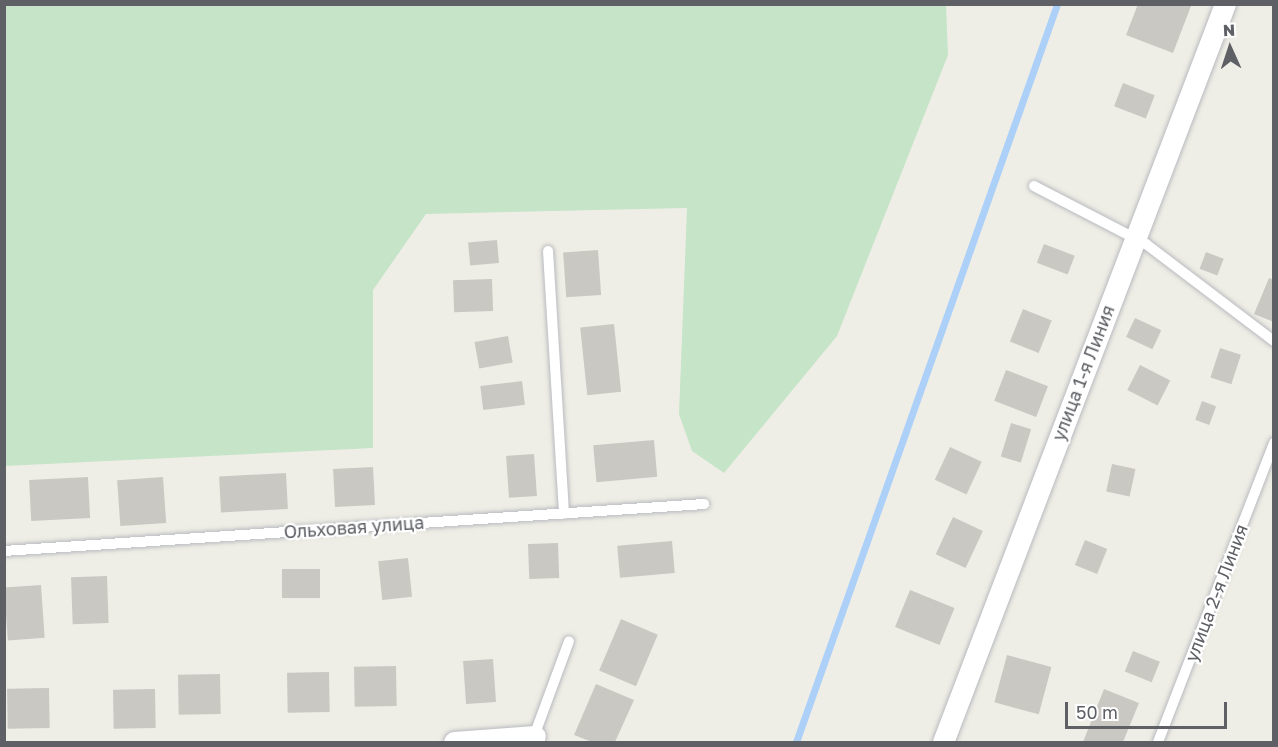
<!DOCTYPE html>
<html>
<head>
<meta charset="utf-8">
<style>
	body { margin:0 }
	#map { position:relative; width:1278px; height:747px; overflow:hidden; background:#efeee6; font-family:"Golos Text",sans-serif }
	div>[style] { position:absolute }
	.green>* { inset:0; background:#c5e4c8 }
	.stream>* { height:7px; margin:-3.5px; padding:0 3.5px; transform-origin:3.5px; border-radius:3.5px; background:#add0f8 }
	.building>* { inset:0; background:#cac8c2; transform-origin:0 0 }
	.roads { filter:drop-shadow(0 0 2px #b8babf) drop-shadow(0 0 2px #b8babf) }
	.service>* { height:10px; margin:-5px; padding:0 5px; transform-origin:5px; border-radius:5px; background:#fff }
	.minor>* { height:21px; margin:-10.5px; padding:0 10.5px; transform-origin:10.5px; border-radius:10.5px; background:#fff }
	span { translate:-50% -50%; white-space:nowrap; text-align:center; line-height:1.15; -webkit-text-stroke:4.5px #fff; paint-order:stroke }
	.street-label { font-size:18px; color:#5e6065 }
	.frame { position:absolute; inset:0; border:6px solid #5e6065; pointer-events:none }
	.north { position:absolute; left:1200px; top:18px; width:60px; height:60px; -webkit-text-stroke:4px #fff; paint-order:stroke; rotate:357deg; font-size:16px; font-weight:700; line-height:24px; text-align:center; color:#5e6065 }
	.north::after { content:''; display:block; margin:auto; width:21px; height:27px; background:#5e6065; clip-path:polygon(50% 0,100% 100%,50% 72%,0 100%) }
	.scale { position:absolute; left:1065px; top:702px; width:162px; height:27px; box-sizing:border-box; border:3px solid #5e6065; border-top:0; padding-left:8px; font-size:18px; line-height:21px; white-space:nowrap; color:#5e6065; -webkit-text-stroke:4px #fff; paint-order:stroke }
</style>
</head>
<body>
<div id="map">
	<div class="green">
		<div style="clip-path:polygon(4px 5px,946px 5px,948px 55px,837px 336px,724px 473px,692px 451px,679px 414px,687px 208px,426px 214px,373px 290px,373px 448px,5px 466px)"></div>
	</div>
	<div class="stream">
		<div style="left:796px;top:742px;width:783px;rotate:-70.52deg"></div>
	</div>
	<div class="building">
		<div style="clip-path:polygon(1138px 4px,1191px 6px,1173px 53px,1126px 35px)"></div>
		<div style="left:1123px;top:83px;width:34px;height:25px;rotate:21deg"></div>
		<div style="left:497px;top:240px;width:23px;height:29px;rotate:85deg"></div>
		<div style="left:1044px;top:244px;width:33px;height:20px;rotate:21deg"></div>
		<div style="left:598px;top:250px;width:45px;height:35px;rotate:86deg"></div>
		<div style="left:1206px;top:252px;width:19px;height:18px;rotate:21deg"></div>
		<div style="clip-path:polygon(1269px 278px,1274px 280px,1274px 322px,1254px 314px)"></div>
		<div style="left:492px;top:279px;width:32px;height:39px;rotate:88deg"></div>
		<div style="left:1023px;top:309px;width:31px;height:35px;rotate:22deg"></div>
		<div style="left:1135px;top:318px;width:29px;height:21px;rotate:25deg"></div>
		<div style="left:614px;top:324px;width:68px;height:34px;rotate:84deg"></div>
		<div style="left:508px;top:336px;width:27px;height:34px;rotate:80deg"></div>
		<div style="left:1220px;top:348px;width:22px;height:31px;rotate:18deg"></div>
		<div style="left:1140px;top:365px;width:34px;height:28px;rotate:27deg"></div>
		<div style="left:1006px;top:370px;width:45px;height:33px;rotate:21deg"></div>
		<div style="left:522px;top:381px;width:24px;height:42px;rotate:83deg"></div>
		<div style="left:1202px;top:401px;width:15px;height:20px;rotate:20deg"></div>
		<div style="left:1011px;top:423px;width:21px;height:35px;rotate:17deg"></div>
		<div style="left:654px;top:440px;width:37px;height:61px;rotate:85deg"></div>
		<div style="left:950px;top:447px;width:35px;height:36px;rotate:25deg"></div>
		<div style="left:534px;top:454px;width:42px;height:28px;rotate:86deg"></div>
		<div style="left:1112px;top:464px;width:24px;height:28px;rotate:12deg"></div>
		<div style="left:373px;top:467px;width:38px;height:40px;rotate:87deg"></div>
		<div style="left:286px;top:473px;width:36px;height:67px;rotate:87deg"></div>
		<div style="left:88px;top:477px;width:41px;height:59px;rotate:87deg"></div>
		<div style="left:163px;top:477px;width:46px;height:46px;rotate:86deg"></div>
		<div style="left:953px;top:517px;width:33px;height:41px;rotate:25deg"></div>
		<div style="left:1085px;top:540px;width:24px;height:27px;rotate:22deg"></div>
		<div style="left:672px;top:541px;width:32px;height:55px;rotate:85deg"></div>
		<div style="left:558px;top:543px;width:35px;height:30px;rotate:88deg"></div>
		<div style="left:408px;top:558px;width:39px;height:30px;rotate:84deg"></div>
		<div style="left:282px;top:569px;width:38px;height:29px"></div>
		<div style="left:107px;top:576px;width:47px;height:36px;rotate:88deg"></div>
		<div style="left:41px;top:585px;width:53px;height:37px;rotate:86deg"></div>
		<div style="left:910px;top:590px;width:48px;height:40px;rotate:22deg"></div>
		<div style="left:621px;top:619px;width:40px;height:56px;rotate:23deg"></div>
		<div style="left:1133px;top:651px;width:29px;height:22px;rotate:22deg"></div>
		<div style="left:1007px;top:655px;width:46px;height:49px;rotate:15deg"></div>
		<div style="left:493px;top:659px;width:43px;height:30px;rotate:86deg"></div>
		<div style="left:396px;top:666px;width:40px;height:42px;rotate:89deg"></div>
		<div style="left:329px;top:672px;width:40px;height:42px;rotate:89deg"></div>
		<div style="left:220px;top:674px;width:40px;height:42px;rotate:89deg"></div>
		<div style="clip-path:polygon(596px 684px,634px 700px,615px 742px,592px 742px,574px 735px)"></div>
		<div style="left:49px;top:688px;width:40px;height:42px;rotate:89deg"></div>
		<div style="left:155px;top:689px;width:39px;height:42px;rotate:89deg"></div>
		<div style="clip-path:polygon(1104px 689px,1139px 703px,1123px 742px,1083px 742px)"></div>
	</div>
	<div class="roads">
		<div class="service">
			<div style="left:1034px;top:186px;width:126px;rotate:27.4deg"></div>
			<div style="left:1146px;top:244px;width:161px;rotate:37.2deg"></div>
			<div style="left:548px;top:251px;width:263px;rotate:86.5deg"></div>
			<div style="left:4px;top:551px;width:702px;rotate:-3.84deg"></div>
			<div style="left:533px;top:739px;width:104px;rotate:-69.8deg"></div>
			<div style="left:1158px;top:742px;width:321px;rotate:-68.8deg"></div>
		</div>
		<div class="minor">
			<div style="left:454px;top:742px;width:81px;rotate:-4.2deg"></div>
			<div style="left:943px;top:742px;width:790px;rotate:-69.09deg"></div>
		</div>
	</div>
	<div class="street-label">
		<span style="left:1083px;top:373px;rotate:-69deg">улица 1-я Линия</span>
		<span style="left:354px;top:527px;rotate:-4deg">Ольховая улица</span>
		<span style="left:1216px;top:593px;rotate:-69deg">улица 2-я Линия</span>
	</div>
	<div class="frame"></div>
	<div class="north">N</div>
	<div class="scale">50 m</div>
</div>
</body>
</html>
